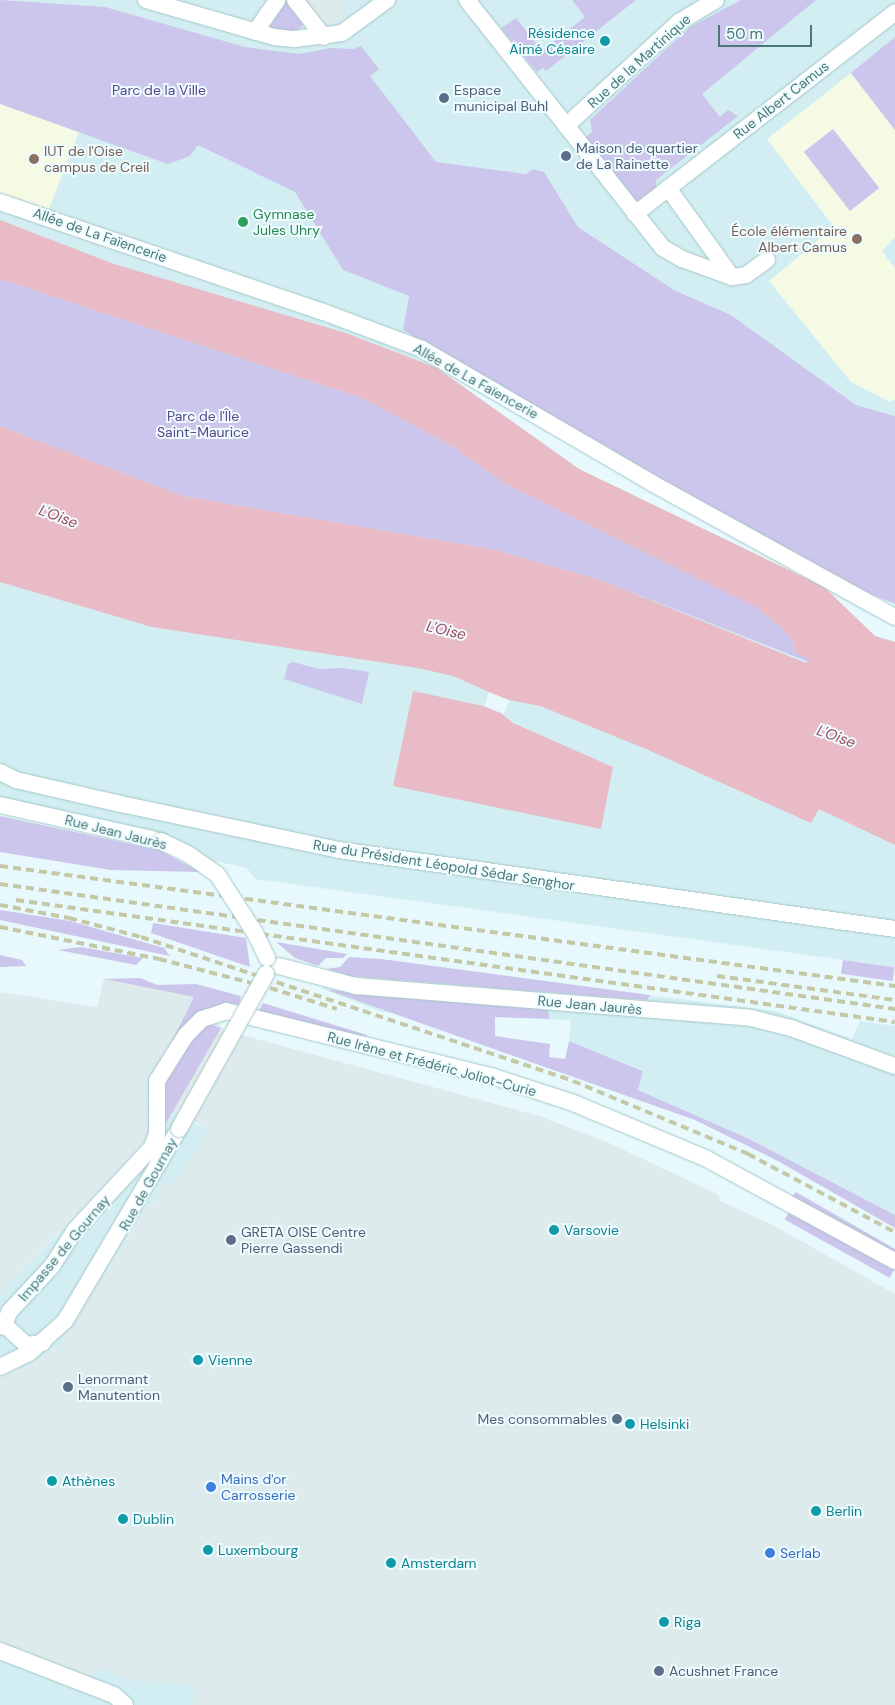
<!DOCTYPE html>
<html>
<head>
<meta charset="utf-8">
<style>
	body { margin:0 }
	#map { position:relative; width:895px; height:1705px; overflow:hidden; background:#e7f9fd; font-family:"DM Sans",sans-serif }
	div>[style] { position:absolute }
	.residential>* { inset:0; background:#d2eef2 }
	.industrial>* { inset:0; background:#deebec }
	.education>* { inset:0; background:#f5fae4 }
	.green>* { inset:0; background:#ccc5ec; transform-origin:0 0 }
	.water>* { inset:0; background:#e8bbc7 }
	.pier>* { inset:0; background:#e7f9fd; transform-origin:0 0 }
	.roads { filter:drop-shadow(0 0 1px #a4c7c8) drop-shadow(0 0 1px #a4c7c8) }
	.minor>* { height:16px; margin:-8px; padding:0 8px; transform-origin:8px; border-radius:8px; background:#fff }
	.rail>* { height:4px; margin-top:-2px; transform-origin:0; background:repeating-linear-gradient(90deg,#c4c8a4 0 8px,transparent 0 13px) }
	.bridges { filter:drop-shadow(0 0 1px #a4c7c8) drop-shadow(0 0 1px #a4c7c8) }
	.minor-bridge>* { height:16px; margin:-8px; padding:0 8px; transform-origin:8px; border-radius:8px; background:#fff }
	.dots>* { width:14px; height:14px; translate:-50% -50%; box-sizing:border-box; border:2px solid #eefcff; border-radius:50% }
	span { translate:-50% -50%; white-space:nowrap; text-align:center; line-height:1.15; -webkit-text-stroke:4px #eefcff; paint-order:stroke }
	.culture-label { font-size:14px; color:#0d838f }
	.right { translate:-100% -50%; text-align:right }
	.left { translate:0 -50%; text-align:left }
	.street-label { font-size:14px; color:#4a7876 }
	.park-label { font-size:14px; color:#5a478b }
	.service-label { font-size:14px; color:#4e5e75 }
	.education-label { font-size:14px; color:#785e54 }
	.leisure-label { font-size:14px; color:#27864d }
	.shop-label { font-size:14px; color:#366cbe }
	.water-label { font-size:15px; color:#a24b61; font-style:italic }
	.scale { position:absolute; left:718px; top:25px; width:94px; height:22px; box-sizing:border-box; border:2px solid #4a7876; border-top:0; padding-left:6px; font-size:15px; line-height:18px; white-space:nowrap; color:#4a7876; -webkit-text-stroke:4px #eefcff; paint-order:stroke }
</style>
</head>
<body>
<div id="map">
	<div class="residential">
		<div style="clip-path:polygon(0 0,895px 0,895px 416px,856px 405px,731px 315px,674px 290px,578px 227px,544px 172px,533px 169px,527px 174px,436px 162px,343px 270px,409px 296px,403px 330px,437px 368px,579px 469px,824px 587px,875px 636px,895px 642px,895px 967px,255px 879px,247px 868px,0 813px)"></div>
		<div style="clip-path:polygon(377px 962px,776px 1011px,852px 1039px,860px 1021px,895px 1026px,895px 1215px,747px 1138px,638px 1090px,643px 1070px,569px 1041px,571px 1020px,382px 1012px,323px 989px,329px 968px)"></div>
		<div style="clip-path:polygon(150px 1066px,162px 1070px,195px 1124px,208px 1129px,177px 1181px,162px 1199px,148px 1206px,61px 1343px,30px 1366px,0 1376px,0 1295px,146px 1141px,148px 1110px,144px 1094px)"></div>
		<div style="clip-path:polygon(0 1644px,91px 1679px,95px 1667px,129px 1680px,195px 1685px,194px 1705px,0 1705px)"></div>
	</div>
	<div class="industrial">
		<div style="clip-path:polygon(306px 0,351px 0,341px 8px,347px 15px,331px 24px,321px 19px)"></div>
		<div style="clip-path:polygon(104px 979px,194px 997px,224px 1030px,539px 1116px,605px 1141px,719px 1195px,720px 1201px,773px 1225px,895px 1294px,895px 1705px,194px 1705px,195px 1685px,129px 1680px,95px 1667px,91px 1679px,0 1644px,0 1376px,30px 1366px,61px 1343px,148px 1206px,162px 1199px,158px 1187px,177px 1181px,208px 1129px,155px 1102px,162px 1070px,150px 1066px,144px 1094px,148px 1110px,146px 1140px,0 1295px,0 992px,97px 1007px)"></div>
	</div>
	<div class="education">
		<div style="clip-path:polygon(851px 73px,895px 130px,895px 237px,882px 251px,895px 268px,895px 399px,890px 402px,851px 382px,769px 281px,834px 227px,767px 139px)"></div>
		<div style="clip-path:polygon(0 103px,82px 124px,49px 209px,0 193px)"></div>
	</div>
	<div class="green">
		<div style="clip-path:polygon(0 0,105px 7px,245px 47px,299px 54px,331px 48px,353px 49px,361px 46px,379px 69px,370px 76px,436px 162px,526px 174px,533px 169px,544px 172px,578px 227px,674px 290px,731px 315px,856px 405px,895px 416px,895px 604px,858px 589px,648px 476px,607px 447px,497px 388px,403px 330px,409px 296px,343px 270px,295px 192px,198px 145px,190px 156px,168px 164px,0 104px)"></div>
		<div style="clip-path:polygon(572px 0,636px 0,546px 71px,543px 68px,537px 72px,501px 28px,516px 18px,542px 51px,585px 17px)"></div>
		<div style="clip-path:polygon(741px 0,816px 0,702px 94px,720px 117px,728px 110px,738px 116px,656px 180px,656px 194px,639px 201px,634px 199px,586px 137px,592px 132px,590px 120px,690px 27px)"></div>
		<div style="clip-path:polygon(284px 1px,291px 1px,304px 23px,295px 34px,269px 27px)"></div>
		<div style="clip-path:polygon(895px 37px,895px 130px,851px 73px)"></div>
		<div style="left:833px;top:129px;width:75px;height:37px;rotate:52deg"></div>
		<div style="clip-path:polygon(0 279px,362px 398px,454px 447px,504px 483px,756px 607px,782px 628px,793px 642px,795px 652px,809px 658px,809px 662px,603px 581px,496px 550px,183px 496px,0 426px)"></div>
		<div style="clip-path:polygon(293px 662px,319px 669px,342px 668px,369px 672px,362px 704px,284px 679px,288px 664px)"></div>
		<div style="clip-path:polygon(0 816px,159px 850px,200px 872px,111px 870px,0 852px)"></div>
		<div style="clip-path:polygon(0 910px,70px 921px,164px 948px,170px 956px,0 920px)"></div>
		<div style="clip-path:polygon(153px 923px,246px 938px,250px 967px,151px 933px)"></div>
		<div style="clip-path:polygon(276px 942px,347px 954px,343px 958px,326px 958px,318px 966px,295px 958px)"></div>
		<div style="clip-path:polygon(81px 947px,143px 958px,136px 965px,58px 950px)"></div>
		<div style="clip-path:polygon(0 955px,22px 960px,26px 966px,0 967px)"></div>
		<div style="clip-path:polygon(349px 957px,381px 959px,650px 995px,647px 1000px,495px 988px,350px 976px,328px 969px,340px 967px)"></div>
		<div style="left:843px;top:960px;width:52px;height:14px;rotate:8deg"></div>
		<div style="clip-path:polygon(140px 978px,157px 985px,196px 984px,241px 996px,239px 1004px,211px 1010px,170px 1045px,194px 997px,104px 979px)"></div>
		<div style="clip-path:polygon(327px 990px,548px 1009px,549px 1019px,495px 1017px,495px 1036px,550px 1044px,549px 1057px,565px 1059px,569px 1041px,643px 1071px,638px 1090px,747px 1138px,895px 1215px,895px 1228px,778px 1161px,695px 1120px)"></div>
		<div style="clip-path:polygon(263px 1003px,367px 1035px,367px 1041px,258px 1012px)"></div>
		<div style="clip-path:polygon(207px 1023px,221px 1028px,165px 1125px,162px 1086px,187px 1045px)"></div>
		<div style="clip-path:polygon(796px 1192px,895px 1249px,895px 1256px,791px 1197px)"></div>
		<div style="left:790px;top:1210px;width:120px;height:11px;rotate:29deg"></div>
	</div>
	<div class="water">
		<div style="clip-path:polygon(0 220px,114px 264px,346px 333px,437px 368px,579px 469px,824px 587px,875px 636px,895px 642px,895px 845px,819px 809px,811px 823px,646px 749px,540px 706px,509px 700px,502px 714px,513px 723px,613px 767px,601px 829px,393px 786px,413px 691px,483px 706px,489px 692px,453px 676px,418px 668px,152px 627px,0 582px,0 426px,183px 496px,496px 550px,603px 581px,806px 663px,810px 659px,795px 652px,793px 642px,782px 628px,756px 607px,504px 483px,454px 447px,362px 398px,0 279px)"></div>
	</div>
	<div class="pier">
		<div style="left:489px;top:692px;width:22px;height:15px;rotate:22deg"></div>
	</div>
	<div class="roads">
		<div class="minor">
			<div style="left:146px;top:0;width:133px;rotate:16.1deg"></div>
			<div style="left:274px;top:37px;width:20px;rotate:6deg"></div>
			<div style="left:294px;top:39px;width:48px;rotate:-7.1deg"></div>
			<div style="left:342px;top:33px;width:56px;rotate:-36.3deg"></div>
			<div style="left:295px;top:0;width:47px;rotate:51.9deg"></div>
			<div style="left:467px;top:0;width:316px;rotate:51.7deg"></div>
			<div style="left:663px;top:248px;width:22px;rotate:30deg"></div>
			<div style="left:682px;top:259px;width:53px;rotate:19.8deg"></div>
			<div style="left:732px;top:277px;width:14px;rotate:-8deg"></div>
			<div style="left:746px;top:275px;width:26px;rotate:-36deg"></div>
			<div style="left:255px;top:32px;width:39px;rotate:-55deg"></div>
			<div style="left:566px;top:126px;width:154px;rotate:-42.6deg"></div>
			<div style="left:679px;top:22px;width:43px;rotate:-30.7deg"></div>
			<div style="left:668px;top:188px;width:110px;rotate:54.3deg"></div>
			<div style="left:0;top:202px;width:339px;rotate:18.8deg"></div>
			<div style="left:321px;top:311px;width:108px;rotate:20.6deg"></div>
			<div style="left:422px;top:349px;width:266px;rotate:30.2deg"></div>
			<div style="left:652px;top:483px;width:277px;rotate:28.9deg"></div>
			<div style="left:635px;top:214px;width:329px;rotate:-37.8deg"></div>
			<div style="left:0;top:772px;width:18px;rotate:27deg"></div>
			<div style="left:16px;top:780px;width:108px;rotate:12.9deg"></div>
			<div style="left:121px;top:804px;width:223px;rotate:11.9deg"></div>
			<div style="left:339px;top:850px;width:562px;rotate:8.09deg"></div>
			<div style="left:0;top:805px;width:165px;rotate:12.6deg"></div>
			<div style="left:279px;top:966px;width:80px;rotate:14.6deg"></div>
			<div style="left:356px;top:986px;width:396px;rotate:4.6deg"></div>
			<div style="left:751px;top:1018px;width:41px;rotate:14deg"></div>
			<div style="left:791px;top:1028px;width:111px;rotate:20.1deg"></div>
			<div style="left:0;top:1326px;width:7px;rotate:8deg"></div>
			<div style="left:7px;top:1327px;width:26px;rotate:43deg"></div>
			<div style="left:26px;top:1345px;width:17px;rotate:-7deg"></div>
			<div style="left:4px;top:1326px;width:15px;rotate:-70deg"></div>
			<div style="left:9px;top:1312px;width:63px;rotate:-46.9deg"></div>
			<div style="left:52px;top:1266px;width:43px;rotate:-57.4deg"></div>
			<div style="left:75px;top:1230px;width:113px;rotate:-47.1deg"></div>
			<div style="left:152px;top:1147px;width:14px;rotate:-69deg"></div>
			<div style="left:157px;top:1134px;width:53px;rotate:-90deg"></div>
			<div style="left:157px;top:1081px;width:54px;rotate:-57.8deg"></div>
			<div style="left:186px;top:1035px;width:23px;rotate:-45deg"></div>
			<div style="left:202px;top:1019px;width:25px;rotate:-18deg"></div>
			<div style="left:226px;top:1011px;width:276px;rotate:13.8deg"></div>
			<div style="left:494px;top:1077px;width:81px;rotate:18deg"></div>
			<div style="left:571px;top:1102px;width:147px;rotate:22.7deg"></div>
			<div style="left:707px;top:1159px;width:214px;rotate:28.5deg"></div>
			<div style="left:0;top:1367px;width:32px;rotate:-26deg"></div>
			<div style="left:29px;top:1353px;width:48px;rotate:-41.6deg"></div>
			<div style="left:65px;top:1321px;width:223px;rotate:-59.3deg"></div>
			<div style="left:0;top:1651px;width:122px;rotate:21.1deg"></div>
			<div style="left:114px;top:1695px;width:15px;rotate:42deg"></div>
		</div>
	</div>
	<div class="rail">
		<div style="left:0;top:866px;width:903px;rotate:7.64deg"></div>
		<div style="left:0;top:884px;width:904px;rotate:7.95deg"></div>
		<div style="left:16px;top:900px;width:887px;rotate:7.9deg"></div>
		<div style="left:0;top:905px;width:70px;rotate:10.7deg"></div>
		<div style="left:69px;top:918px;width:74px;rotate:14.8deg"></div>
		<div style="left:141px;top:937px;width:455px;rotate:18.4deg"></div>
		<div style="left:573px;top:1081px;width:190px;rotate:22.6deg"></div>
		<div style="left:748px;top:1154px;width:166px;rotate:28deg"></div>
		<div style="left:0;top:927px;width:162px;rotate:11.4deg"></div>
		<div style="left:159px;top:959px;width:115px;rotate:14.6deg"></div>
		<div style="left:270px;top:988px;width:70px;rotate:17.4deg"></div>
		<div style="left:717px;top:976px;width:180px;rotate:7.7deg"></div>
	</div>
	<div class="bridges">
		<div class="minor-bridge">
			<div style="left:161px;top:841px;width:30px;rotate:26deg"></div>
			<div style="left:188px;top:854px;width:35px;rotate:35deg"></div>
			<div style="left:217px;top:874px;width:70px;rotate:57.2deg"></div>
			<div style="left:255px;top:933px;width:28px;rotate:64deg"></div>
			<div style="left:179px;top:1129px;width:178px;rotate:-60.7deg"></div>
		</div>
	</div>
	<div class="dots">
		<div style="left:605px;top:41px;background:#0f9aa8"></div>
		<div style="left:444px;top:98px;background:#5c6f8a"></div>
		<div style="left:566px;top:156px;background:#5c6f8a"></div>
		<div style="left:34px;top:159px;background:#8d6e63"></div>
		<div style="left:243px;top:222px;background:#2e9e5b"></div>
		<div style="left:857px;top:239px;background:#8d6e63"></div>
		<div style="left:554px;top:1230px;background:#0f9aa8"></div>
		<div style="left:231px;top:1240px;background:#5c6f8a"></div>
		<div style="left:198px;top:1360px;background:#0f9aa8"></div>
		<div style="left:68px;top:1387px;background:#5c6f8a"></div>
		<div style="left:617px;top:1419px;background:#5c6f8a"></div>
		<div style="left:630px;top:1424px;background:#0f9aa8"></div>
		<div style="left:52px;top:1481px;background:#0f9aa8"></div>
		<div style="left:211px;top:1487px;background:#3f7fe0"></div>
		<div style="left:816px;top:1511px;background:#0f9aa8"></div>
		<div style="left:123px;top:1519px;background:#0f9aa8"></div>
		<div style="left:208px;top:1550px;background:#0f9aa8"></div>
		<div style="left:770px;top:1553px;background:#3f7fe0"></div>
		<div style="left:391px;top:1563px;background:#0f9aa8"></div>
		<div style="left:664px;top:1622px;background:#0f9aa8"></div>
		<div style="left:659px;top:1671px;background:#5c6f8a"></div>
	</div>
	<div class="culture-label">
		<span class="right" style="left:595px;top:41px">Résidence<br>Aimé Césaire</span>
		<span class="left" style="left:564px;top:1230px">Varsovie</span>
		<span class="left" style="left:208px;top:1360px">Vienne</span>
		<span class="left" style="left:640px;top:1424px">Helsinki</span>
		<span class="left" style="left:62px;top:1481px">Athènes</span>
		<span class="left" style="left:826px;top:1511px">Berlin</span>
		<span class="left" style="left:133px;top:1519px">Dublin</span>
		<span class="left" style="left:218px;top:1550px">Luxembourg</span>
		<span class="left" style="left:401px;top:1563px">Amsterdam</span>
		<span class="left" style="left:674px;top:1622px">Riga</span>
	</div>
	<div class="street-label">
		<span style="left:639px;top:61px;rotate:-42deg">Rue de la Martinique</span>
		<span style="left:781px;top:100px;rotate:-38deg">Rue Albert Camus</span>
		<span style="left:100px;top:235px;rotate:19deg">Allée de La Faïencerie</span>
		<span style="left:476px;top:381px;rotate:29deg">Allée de La Faïencerie</span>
		<span style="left:116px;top:832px;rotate:14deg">Rue Jean Jaurès</span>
		<span style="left:444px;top:865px;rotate:9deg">Rue du Président Léopold Sédar Senghor</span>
		<span style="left:590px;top:1005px;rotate:5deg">Rue Jean Jaurès</span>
		<span style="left:432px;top:1064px;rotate:15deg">Rue Irène et Frédéric Joliot-Curie</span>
		<span style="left:148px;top:1184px;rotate:-61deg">Rue de Gournay</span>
		<span style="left:64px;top:1248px;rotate:-50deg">Impasse de Gournay</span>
	</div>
	<div class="park-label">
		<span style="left:159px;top:90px">Parc de la Ville</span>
		<span style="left:203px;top:424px">Parc de l'Île<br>Saint-Maurice</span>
	</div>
	<div class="service-label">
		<span class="left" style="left:454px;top:98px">Espace<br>municipal Buhl</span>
		<span class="left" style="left:576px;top:156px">Maison de quartier<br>de La Rainette</span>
		<span class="left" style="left:241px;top:1240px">GRETA OISE Centre<br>Pierre Gassendi</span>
		<span class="left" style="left:78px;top:1387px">Lenormant<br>Manutention</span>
		<span class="right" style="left:607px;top:1419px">Mes consommables</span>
		<span class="left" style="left:669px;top:1671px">Acushnet France</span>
	</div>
	<div class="education-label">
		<span class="left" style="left:44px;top:159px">IUT de l'Oise<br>campus de Creil</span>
		<span class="right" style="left:847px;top:239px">École élémentaire<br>Albert Camus</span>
	</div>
	<div class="leisure-label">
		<span class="left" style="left:253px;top:222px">Gymnase<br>Jules Uhry</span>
	</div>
	<div class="shop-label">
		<span class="left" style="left:221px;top:1487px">Mains d'or<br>Carrosserie</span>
		<span class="left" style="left:780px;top:1553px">Serlab</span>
	</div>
	<div class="water-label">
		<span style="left:58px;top:517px;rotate:21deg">L'Oise</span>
		<span style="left:446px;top:631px;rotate:13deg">L'Oise</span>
		<span style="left:836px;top:737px;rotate:20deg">L'Oise</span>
	</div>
	<div class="scale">50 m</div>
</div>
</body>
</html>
